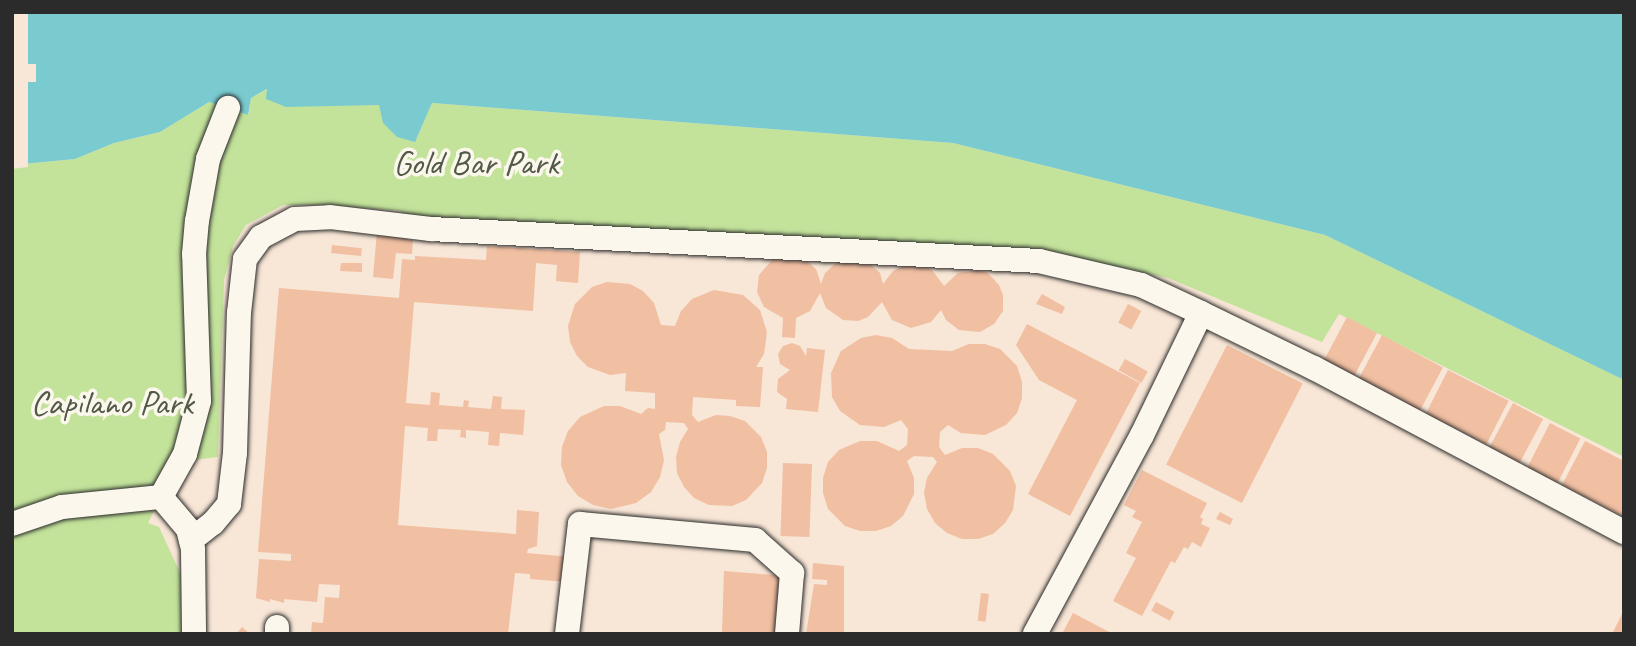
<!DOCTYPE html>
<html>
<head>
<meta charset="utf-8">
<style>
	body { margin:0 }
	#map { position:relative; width:1636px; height:646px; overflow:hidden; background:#f8e6d6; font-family:Caveat,sans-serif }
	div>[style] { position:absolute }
	.green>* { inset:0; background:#c3e39b }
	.water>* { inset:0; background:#79cbd0 }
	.pier>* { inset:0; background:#f8e6d6 }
	.building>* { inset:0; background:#f1bfa2; transform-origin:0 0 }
	.roads { filter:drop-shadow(0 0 2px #2b2b2b) drop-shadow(0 0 2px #2b2b2b) }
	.minor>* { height:24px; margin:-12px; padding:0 12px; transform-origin:12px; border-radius:12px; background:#fbf7ec }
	span { translate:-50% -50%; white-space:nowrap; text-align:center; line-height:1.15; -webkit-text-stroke:7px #fbf7ec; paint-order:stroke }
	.park-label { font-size:35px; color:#515947 }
	.frame { position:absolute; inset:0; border:14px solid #2b2b2b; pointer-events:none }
</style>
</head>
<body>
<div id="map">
	<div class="green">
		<div style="clip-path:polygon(268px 89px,322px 105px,380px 104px,384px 123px,397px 137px,415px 141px,432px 103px,953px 143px,1325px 235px,1624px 380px,1624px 457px,1339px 314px,1322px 342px,1168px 278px,1036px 252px,402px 215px,401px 211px,323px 205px,283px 205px,246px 225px,233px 246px,224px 280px,218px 457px,194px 460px,161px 497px,148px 523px,159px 527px,183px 579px,182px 634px,12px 634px,12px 165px,75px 159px,114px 143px,160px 132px,209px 102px,248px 115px,251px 98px)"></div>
	</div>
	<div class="water">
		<div style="clip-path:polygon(12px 12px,1624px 12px,1624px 380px,1325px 235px,953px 143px,432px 103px,415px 142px,397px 137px,383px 123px,379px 105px,286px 107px,266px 99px,267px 89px,251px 98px,248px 115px,209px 102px,160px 132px,114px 143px,75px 159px,12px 165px)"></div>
	</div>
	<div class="pier">
		<div style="clip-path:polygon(13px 12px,28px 12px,28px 64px,36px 64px,36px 82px,28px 82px,28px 167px,12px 169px)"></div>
	</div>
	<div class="building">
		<div style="clip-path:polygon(377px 232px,408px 235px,408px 240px,413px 240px,412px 254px,396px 253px,393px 279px,373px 277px)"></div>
		<div style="left:332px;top:245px;width:30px;height:8px;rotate:6deg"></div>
		<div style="clip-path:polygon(487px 246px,580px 252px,578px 283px,556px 281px,557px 265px,536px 263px,533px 311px,414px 302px,406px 403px,430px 405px,431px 392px,440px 393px,439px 405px,463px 407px,464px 400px,469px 401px,468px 407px,491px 409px,493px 396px,502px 397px,501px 409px,525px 410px,523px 435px,500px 433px,499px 446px,488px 445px,489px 432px,466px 430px,466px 438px,460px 437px,461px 430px,438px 429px,437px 441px,427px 441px,428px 428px,405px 426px,398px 525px,516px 534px,517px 510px,539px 512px,537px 546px,528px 549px,527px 553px,570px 557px,568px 582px,530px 579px,530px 574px,515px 573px,508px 634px,311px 634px,312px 622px,323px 623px,325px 597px,339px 598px,340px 585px,319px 584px,317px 602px,284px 599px,284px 603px,270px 599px,270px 602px,256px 598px,259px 559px,291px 561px,291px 554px,258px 552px,279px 288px,399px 298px,402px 259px,415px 260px,415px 256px,486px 260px)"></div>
		<div style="clip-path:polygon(773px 259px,804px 259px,816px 269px,821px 284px,825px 273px,837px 262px,868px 262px,880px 273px,883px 284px,893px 271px,903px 266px,923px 265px,932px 270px,944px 286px,958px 273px,978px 270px,988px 273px,999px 285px,1003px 295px,1003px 311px,994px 324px,980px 332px,959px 330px,946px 320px,941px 310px,931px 322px,911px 328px,892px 320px,882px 302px,868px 317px,858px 321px,843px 320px,826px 308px,820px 293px,810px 311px,796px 318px,795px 338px,782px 337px,783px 318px,764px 307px,757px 292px,759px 275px)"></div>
		<div style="clip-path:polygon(341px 263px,362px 263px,362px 272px,340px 271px)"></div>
		<div style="clip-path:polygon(607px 282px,630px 284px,643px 291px,654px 303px,661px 325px,675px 326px,681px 311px,692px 299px,714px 290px,743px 295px,760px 310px,767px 332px,764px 354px,756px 367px,763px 367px,760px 407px,736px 406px,736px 400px,693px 397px,692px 415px,698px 422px,716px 415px,730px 416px,745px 421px,761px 437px,767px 452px,767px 468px,762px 483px,746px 500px,732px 506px,709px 505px,694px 498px,684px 487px,677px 473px,676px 457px,680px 442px,688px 429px,684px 423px,666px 422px,665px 430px,659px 434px,664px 460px,660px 477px,651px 492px,636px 503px,611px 509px,593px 505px,578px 496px,567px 482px,561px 465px,562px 447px,568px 431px,580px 417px,604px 406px,620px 406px,641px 414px,648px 408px,655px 409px,655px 393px,625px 391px,626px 373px,610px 375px,588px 367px,577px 356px,570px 342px,568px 326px,575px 304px,592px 287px)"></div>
		<div style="clip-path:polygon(1042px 294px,1065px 307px,1062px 314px,1036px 304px)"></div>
		<div style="left:1128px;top:304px;width:15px;height:21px;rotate:28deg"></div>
		<div style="left:1347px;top:317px;width:34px;height:49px;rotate:28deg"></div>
		<div style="clip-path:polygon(1027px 324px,1140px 383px,1070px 516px,1028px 494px,1077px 400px,1039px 380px,1016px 345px)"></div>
		<div style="clip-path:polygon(876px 335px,892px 338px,909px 349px,952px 351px,969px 344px,985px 344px,1000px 349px,1017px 366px,1022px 382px,1022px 398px,1017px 413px,1006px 425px,985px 435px,961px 433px,948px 425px,940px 432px,939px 447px,945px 455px,962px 448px,978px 448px,993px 454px,1010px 471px,1016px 486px,1013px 510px,1005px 523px,993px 534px,978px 539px,962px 539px,947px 533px,935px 523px,927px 509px,924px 493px,927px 478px,937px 462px,933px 457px,914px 456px,907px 461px,914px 478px,914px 494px,903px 516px,891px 526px,876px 531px,860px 531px,845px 526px,828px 509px,823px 493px,823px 478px,828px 462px,839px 450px,860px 441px,877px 441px,899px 451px,907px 445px,908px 429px,901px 420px,884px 427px,860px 425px,840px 411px,832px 397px,831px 373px,841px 351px,861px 338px)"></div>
		<div style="left:1382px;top:335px;width:69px;height:50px;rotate:28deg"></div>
		<div style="clip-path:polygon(792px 343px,800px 346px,806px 356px,807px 348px,825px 350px,818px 412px,786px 409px,787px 399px,777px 392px,778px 379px,790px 370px,780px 364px,778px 354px,783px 346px)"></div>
		<div style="left:1227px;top:345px;width:85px;height:134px;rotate:27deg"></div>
		<div style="left:1125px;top:359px;width:26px;height:13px;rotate:29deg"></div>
		<div style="left:1448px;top:370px;width:68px;height:49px;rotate:27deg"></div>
		<div style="left:1513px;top:403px;width:34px;height:50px;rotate:28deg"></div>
		<div style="left:1550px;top:423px;width:34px;height:50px;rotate:27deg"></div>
		<div style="clip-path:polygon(1585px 441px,1624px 461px,1624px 517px,1562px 485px)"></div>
		<div style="left:783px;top:463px;width:29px;height:73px;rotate:2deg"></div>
		<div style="clip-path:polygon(1142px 470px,1207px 503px,1200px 517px,1203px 519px,1201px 524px,1210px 528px,1201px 547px,1192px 542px,1188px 549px,1184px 547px,1175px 563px,1171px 561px,1142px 616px,1113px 601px,1136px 558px,1126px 553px,1142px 522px,1132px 517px,1136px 511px,1124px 505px)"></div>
		<div style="clip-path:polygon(1220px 512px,1233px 519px,1230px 525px,1216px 519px)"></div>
		<div style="clip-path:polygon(813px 563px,844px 566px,844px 634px,806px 634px,814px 584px,827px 585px,827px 580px,812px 579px)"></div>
		<div style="clip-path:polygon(724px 571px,785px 576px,776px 634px,722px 634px)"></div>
		<div style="left:981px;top:593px;width:8px;height:28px;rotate:7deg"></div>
		<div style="left:1156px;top:602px;width:21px;height:10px;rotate:28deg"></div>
		<div style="clip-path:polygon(1624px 610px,1624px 634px,1612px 634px)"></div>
		<div style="clip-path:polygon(1073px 613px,1113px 634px,1062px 634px)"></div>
		<div style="clip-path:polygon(242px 627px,250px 634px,236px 634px)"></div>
	</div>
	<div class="roads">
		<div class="minor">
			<div style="left:1201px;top:313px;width:126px;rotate:26deg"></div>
			<div style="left:1314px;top:368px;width:351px;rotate:27.9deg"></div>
			<div style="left:161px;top:497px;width:49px;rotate:-60.8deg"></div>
			<div style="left:185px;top:454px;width:55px;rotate:-75.2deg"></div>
			<div style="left:199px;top:401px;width:147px;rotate:-91.9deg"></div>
			<div style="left:194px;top:254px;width:33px;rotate:-85deg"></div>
			<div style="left:197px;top:221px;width:63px;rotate:-79.9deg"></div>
			<div style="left:208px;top:159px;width:55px;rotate:-68.6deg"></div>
			<div style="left:161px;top:497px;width:42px;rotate:49.8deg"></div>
			<div style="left:188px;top:529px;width:21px;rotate:76deg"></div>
			<div style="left:193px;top:549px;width:85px;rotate:89.3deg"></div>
			<div style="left:12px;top:524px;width:53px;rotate:-18.8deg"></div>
			<div style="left:62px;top:507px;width:100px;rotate:-5.8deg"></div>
			<div style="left:191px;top:540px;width:28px;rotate:-38deg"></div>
			<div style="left:213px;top:523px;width:25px;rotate:-50deg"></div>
			<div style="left:229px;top:504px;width:51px;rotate:-83.3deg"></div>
			<div style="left:235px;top:453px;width:140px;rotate:-88.4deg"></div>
			<div style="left:239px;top:313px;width:54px;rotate:-83.7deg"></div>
			<div style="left:245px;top:259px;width:27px;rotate:-54deg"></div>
			<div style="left:261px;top:237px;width:38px;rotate:-28deg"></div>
			<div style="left:295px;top:219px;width:35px;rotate:-3deg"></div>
			<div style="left:330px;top:217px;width:102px;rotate:6.8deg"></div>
			<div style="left:431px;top:229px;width:609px;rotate:3.01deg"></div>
			<div style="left:1039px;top:261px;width:105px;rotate:13.2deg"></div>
			<div style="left:1141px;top:285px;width:66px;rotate:25deg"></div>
			<div style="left:1201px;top:313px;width:136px;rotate:115.8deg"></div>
			<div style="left:1142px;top:435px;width:226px;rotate:118.3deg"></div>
			<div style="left:277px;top:634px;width:7px;rotate:-90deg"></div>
			<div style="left:567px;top:634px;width:111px;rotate:-83.3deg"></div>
			<div style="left:580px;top:524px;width:176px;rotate:5.2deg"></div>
			<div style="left:755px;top:540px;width:50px;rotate:41.7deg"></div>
			<div style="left:792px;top:573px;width:61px;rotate:94.7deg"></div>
		</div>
	</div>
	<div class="park-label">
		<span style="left:476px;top:163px">Gold Bar Park</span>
		<span style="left:112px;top:403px">Capilano Park</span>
	</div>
	<div class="frame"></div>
</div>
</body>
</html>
